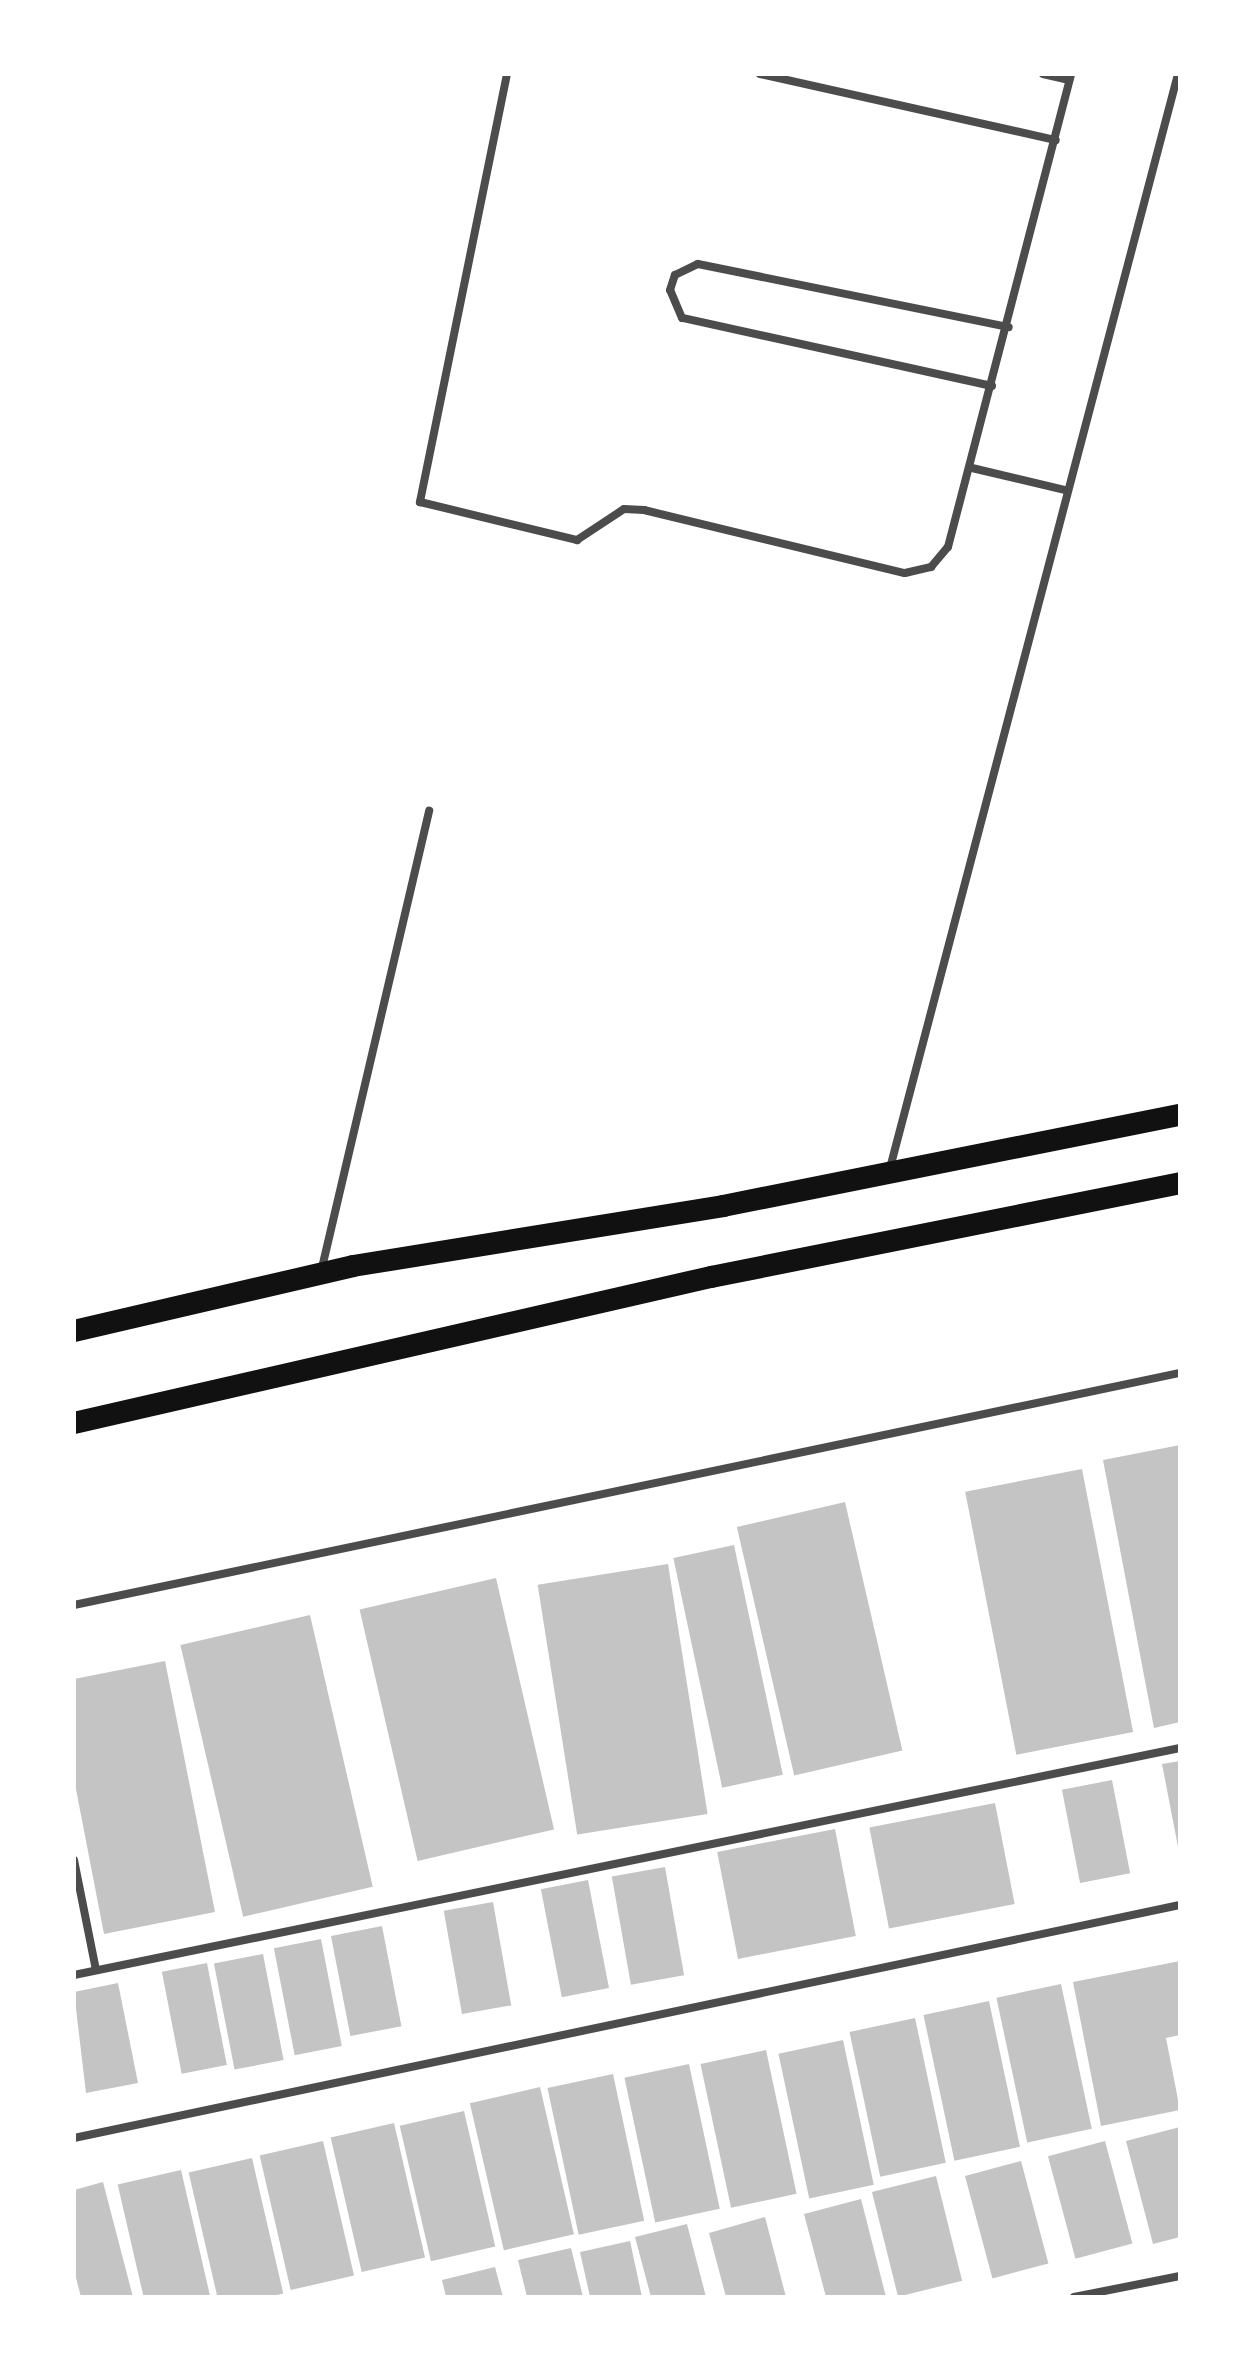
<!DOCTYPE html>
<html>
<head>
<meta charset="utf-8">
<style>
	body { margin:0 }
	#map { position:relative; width:1254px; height:2371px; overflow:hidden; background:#fff; font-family:Signika,sans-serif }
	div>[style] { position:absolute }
	.building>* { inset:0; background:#c4c4c4; transform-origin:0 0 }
	.minor>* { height:8px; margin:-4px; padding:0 4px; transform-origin:4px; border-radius:4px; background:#4c4c4c }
	.trunk>* { height:22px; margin:-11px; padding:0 11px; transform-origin:11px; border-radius:11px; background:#111 }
	span { translate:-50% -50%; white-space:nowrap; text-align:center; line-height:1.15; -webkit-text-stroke:8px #fff; paint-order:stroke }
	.frame { position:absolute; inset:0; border:76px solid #fff; pointer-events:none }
</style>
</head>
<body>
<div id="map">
	<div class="building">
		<div style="clip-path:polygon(1180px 1445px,1180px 1722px,1154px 1728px,1103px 1460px)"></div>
		<div style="left:1082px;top:1469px;width:268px;height:119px;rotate:79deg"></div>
		<div style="left:845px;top:1502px;width:255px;height:111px;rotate:77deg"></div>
		<div style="left:734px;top:1545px;width:235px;height:62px;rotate:78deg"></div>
		<div style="left:668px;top:1564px;width:253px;height:132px;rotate:81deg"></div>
		<div style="left:496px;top:1578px;width:258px;height:140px;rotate:77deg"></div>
		<div style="left:310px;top:1615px;width:279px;height:133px;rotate:77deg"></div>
		<div style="clip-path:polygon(165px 1661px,215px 1912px,104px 1934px,74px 1779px,74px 1679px)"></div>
		<div style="clip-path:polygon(1180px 1761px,1180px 1851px,1179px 1852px,1162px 1764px)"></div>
		<div style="left:1112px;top:1780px;width:95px;height:51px;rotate:79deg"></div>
		<div style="left:995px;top:1803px;width:103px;height:128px;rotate:79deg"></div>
		<div style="left:835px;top:1829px;width:109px;height:120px;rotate:79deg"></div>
		<div style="left:665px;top:1867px;width:110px;height:54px;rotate:80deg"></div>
		<div style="left:588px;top:1880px;width:110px;height:48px;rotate:79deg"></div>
		<div style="left:493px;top:1902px;width:105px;height:50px;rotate:80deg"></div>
		<div style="left:382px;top:1926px;width:102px;height:52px;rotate:79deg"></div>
		<div style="left:321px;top:1939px;width:109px;height:48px;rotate:79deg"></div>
		<div style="left:263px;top:1954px;width:108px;height:50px;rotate:79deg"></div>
		<div style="clip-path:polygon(1180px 1961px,1180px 2035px,1166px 2038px,1180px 2110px,1101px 2126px,1073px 1982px)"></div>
		<div style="left:207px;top:1963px;width:104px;height:46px;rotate:79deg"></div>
		<div style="clip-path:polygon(118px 1983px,138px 2083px,86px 2093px,74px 1992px)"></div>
		<div style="left:1061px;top:1984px;width:148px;height:66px;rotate:78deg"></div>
		<div style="left:989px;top:2001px;width:149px;height:67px;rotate:78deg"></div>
		<div style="left:915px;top:2018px;width:148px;height:67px;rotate:78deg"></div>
		<div style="left:843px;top:2040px;width:148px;height:66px;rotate:78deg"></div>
		<div style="left:766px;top:2050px;width:147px;height:67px;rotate:78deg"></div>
		<div style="left:689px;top:2064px;width:148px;height:66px;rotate:78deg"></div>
		<div style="left:613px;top:2074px;width:150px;height:67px;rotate:78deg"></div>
		<div style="left:540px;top:2087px;width:151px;height:72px;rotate:77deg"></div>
		<div style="left:464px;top:2111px;width:139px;height:66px;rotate:77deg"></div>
		<div style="left:394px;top:2123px;width:138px;height:65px;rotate:77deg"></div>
		<div style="clip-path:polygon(1180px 2127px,1180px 2237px,1153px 2244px,1126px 2141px)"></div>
		<div style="left:323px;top:2141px;width:138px;height:65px;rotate:77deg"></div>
		<div style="left:1105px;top:2141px;width:106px;height:59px;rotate:75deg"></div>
		<div style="left:252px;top:2158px;width:139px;height:65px;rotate:77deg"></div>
		<div style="left:1021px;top:2161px;width:106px;height:58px;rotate:75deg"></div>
		<div style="left:181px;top:2170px;width:130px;height:65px;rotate:77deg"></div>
		<div style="left:936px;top:2176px;width:108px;height:66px;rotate:76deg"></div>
		<div style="clip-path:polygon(103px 2182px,133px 2297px,81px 2297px,74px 2270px,74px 2190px)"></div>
		<div style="clip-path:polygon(861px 2199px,886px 2297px,826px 2297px,804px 2214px)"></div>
		<div style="clip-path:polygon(765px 2217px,786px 2297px,726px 2297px,709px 2233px)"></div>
		<div style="clip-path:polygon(687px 2224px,706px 2297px,651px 2297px,635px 2237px)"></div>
		<div style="clip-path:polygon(630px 2241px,642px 2297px,590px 2297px,580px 2252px)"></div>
		<div style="clip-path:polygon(571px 2248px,583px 2297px,527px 2297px,518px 2260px)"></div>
		<div style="clip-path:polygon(495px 2267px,503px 2297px,446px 2297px,442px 2280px)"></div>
	</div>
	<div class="minor">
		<div style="left:507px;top:74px;width:437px;rotate:101.5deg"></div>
		<div style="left:420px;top:502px;width:162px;rotate:13.6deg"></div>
		<div style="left:577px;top:540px;width:56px;rotate:-33.4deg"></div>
		<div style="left:624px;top:509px;width:20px;rotate:3deg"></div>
		<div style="left:644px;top:510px;width:268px;rotate:13.6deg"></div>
		<div style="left:905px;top:573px;width:27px;rotate:-13deg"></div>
		<div style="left:931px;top:567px;width:26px;rotate:-50deg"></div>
		<div style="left:948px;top:547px;width:489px;rotate:-75.4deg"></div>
		<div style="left:760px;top:74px;width:303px;rotate:12.6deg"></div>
		<div style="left:1043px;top:74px;width:27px;rotate:13deg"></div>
		<div style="left:992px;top:386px;width:317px;rotate:-167.6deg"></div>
		<div style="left:682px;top:318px;width:30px;rotate:-113deg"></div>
		<div style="left:670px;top:290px;width:16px;rotate:-72deg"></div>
		<div style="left:675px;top:275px;width:25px;rotate:-26deg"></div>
		<div style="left:698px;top:264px;width:317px;rotate:11.5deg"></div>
		<div style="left:972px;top:468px;width:96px;rotate:13.3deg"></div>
		<div style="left:890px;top:1168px;width:1131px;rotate:-75.25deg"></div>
		<div style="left:321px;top:1272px;width:474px;rotate:-76.8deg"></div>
		<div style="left:74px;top:1605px;width:1130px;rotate:-11.85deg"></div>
		<div style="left:74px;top:1860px;width:112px;rotate:78.7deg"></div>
		<div style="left:74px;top:1975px;width:1129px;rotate:-11.6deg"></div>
		<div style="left:74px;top:2138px;width:1130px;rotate:-11.9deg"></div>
		<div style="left:1074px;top:2297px;width:108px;rotate:-11.2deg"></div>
	</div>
	<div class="trunk">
		<div style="left:74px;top:1331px;width:286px;rotate:-13.1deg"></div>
		<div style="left:353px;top:1266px;width:375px;rotate:-9.2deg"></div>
		<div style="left:723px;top:1206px;width:466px;rotate:-11.3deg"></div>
		<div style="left:74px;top:1423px;width:654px;rotate:-12.91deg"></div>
		<div style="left:711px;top:1277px;width:478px;rotate:-11.3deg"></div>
	</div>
	<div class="frame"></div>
</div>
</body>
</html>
